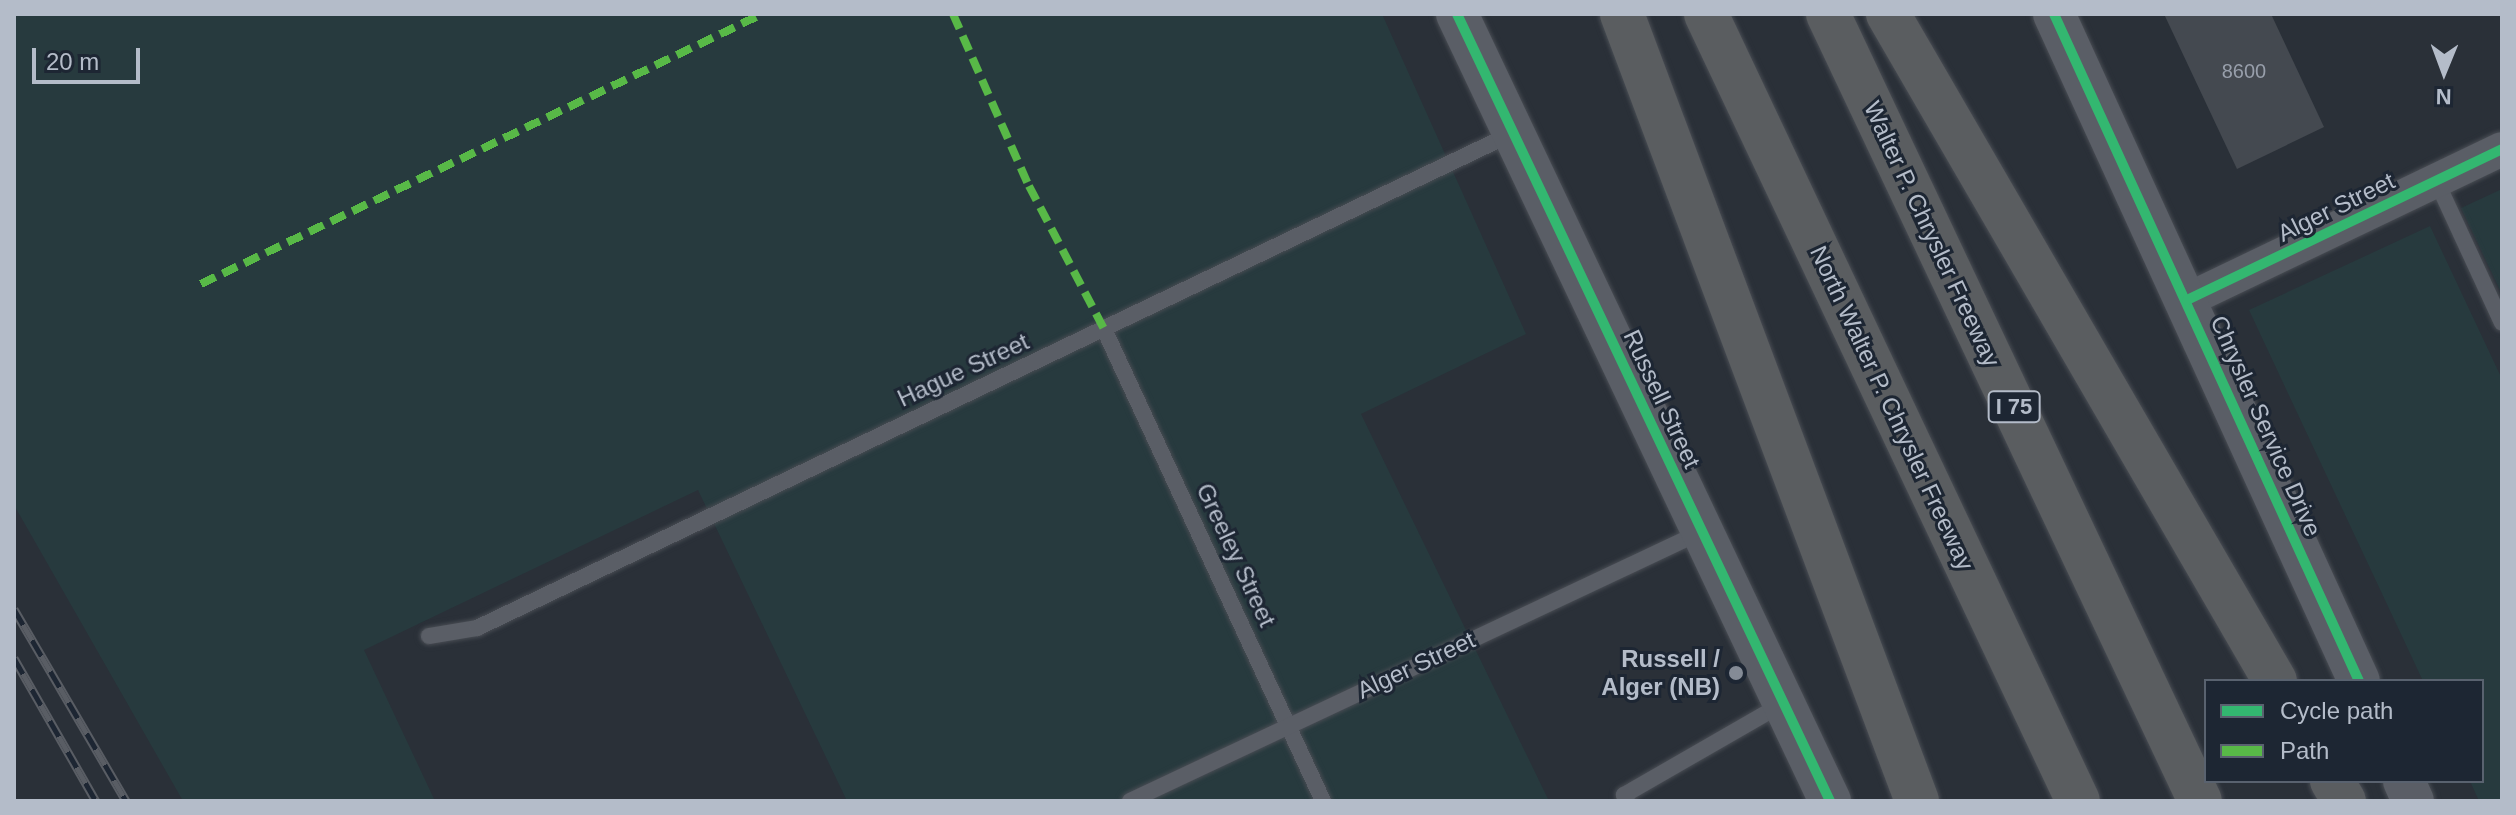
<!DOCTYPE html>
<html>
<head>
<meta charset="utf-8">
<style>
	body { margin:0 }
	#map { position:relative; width:2516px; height:815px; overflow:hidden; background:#2a3038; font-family:Helvetica,sans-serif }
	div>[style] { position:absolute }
	.green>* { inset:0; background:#273a3e }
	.building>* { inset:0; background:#444950 }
	.roads { filter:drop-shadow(0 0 2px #484c53) drop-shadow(0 0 2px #484c53) }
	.service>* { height:16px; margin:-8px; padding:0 8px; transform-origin:8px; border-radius:8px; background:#5a5e66 }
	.minor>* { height:34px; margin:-17px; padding:0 17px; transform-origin:17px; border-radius:17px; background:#5a5e66 }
	.tertiary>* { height:42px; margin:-21px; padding:0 21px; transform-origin:21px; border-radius:21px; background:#5a5e66 }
	.motorway>* { height:44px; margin:-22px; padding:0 22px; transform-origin:22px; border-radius:22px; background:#5a5d60 }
	.rail>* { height:9px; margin-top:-4.5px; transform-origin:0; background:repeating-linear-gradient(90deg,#1d2633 0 18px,#595d64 0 36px); box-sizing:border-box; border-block:2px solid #595d64 }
	.quiet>* { height:8px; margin-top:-4px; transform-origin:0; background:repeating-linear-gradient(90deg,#58b947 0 16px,transparent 0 24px) }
	.cycleway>* { height:10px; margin:-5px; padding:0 5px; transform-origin:5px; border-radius:5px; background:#33b770 }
	.dots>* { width:22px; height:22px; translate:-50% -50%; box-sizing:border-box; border:4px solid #1d2633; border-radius:50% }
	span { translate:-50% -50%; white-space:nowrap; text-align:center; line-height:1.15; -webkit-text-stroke:6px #1d2633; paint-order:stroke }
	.number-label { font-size:20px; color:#989fab }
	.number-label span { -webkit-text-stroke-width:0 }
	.shield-label span { padding:2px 6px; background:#1d2633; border:2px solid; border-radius:6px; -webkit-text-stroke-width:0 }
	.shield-label { font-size:22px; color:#b4bcc9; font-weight:700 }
	.street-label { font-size:24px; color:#b4bcc9 }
	.poi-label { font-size:24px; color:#b4bcc9; font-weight:700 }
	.right { translate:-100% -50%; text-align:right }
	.frame { position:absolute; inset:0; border:16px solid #b4bcc9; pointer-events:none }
	.legend { position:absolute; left:2204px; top:679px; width:280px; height:104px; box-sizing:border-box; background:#1d2633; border:2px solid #59626f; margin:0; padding:10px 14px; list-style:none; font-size:24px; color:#b4bcc9 }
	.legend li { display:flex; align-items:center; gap:16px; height:40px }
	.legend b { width:40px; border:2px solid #59626f }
	.north { position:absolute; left:2404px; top:32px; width:80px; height:80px; -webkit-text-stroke:6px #1d2633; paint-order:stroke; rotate:181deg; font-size:22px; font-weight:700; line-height:32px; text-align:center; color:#b4bcc9 }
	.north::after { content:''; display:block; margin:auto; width:28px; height:36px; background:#b4bcc9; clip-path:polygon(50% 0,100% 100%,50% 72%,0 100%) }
	.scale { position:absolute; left:32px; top:48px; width:108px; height:36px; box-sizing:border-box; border:4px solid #b4bcc9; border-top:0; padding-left:10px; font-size:24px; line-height:28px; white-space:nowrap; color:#b4bcc9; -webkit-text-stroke:6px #1d2633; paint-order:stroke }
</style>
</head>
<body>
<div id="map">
	<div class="green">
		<div style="clip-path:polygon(14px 14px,1382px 14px,1526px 334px,1361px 414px,1549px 801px,847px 801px,698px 490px,364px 650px,435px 801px,183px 801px,14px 505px)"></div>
		<div style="clip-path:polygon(2502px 189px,2502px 294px,2461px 208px)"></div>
		<div style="clip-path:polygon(2430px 226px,2502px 379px,2502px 801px,2479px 801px,2470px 781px,2482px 781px,2482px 681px,2423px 681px,2249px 310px)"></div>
	</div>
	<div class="building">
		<div style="clip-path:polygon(2164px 14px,2271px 14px,2324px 127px,2237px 169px)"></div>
	</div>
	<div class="roads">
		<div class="service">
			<div style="left:2436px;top:180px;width:157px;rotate:65.2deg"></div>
			<div style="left:1104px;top:329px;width:520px;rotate:65.11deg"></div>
			<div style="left:429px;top:636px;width:49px;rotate:-9.5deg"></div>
			<div style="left:477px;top:628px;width:1148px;rotate:-25.54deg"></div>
			<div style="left:1130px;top:801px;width:631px;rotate:-25.23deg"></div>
			<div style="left:1627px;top:801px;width:7px;rotate:-117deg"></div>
			<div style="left:1624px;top:795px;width:185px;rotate:-29.9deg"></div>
		</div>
		<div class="minor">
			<div style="left:2187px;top:300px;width:349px;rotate:-25.6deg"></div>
		</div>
		<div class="tertiary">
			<div style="left:1457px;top:14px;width:871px;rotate:64.64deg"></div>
			<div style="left:2054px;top:14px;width:733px;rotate:65.43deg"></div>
			<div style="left:2404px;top:781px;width:22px;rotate:66deg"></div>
		</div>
		<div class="motorway">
			<div style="left:1622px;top:14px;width:840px;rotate:69.45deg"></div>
			<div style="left:1706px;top:14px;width:870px;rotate:64.7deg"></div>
			<div style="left:1828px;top:14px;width:870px;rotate:64.7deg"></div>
			<div style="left:1888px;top:14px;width:771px;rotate:59.88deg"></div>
			<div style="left:2332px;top:781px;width:23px;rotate:59deg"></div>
		</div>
	</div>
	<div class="rail">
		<div style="left:14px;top:609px;width:222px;rotate:59.7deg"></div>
		<div style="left:14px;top:658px;width:165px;rotate:60.2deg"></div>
	</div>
	<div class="quiet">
		<div style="left:953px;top:14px;width:188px;rotate:66.2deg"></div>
		<div style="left:1029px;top:186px;width:161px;rotate:62.3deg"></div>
		<div style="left:201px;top:284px;width:623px;rotate:-25.7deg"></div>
	</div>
	<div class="cycleway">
		<div style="left:1457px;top:14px;width:871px;rotate:64.64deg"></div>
		<div style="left:2054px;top:14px;width:733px;rotate:65.43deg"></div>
		<div style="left:2187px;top:300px;width:349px;rotate:-25.6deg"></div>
	</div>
	<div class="dots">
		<div style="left:1736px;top:673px;background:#848b96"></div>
	</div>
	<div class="number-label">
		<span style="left:2244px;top:71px">8600</span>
	</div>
	<div class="shield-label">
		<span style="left:2014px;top:407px">I 75</span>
	</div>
	<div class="street-label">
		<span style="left:2336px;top:207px;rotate:-26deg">Alger Street</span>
		<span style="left:1932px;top:234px;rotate:65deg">Walter P. Chrysler Freeway</span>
		<span style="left:963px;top:370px;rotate:-25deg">Hague Street</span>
		<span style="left:1662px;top:399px;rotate:65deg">Russell Street</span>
		<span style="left:1892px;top:408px;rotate:65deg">North Walter P. Chrysler Freeway</span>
		<span style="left:2266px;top:426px;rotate:66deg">Chrysler Service Drive</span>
		<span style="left:1236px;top:555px;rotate:65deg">Greeley Street</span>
		<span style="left:1416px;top:665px;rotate:-25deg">Alger Street</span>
	</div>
	<div class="poi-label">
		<span class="right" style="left:1720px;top:673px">Russell /<br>Alger (NB)</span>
	</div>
	<div class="frame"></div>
	<ul class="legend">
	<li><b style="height:10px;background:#33b770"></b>Cycle path</li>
	<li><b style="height:10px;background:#58b947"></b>Path</li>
	</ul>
	<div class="north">N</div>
	<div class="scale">20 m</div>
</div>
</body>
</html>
